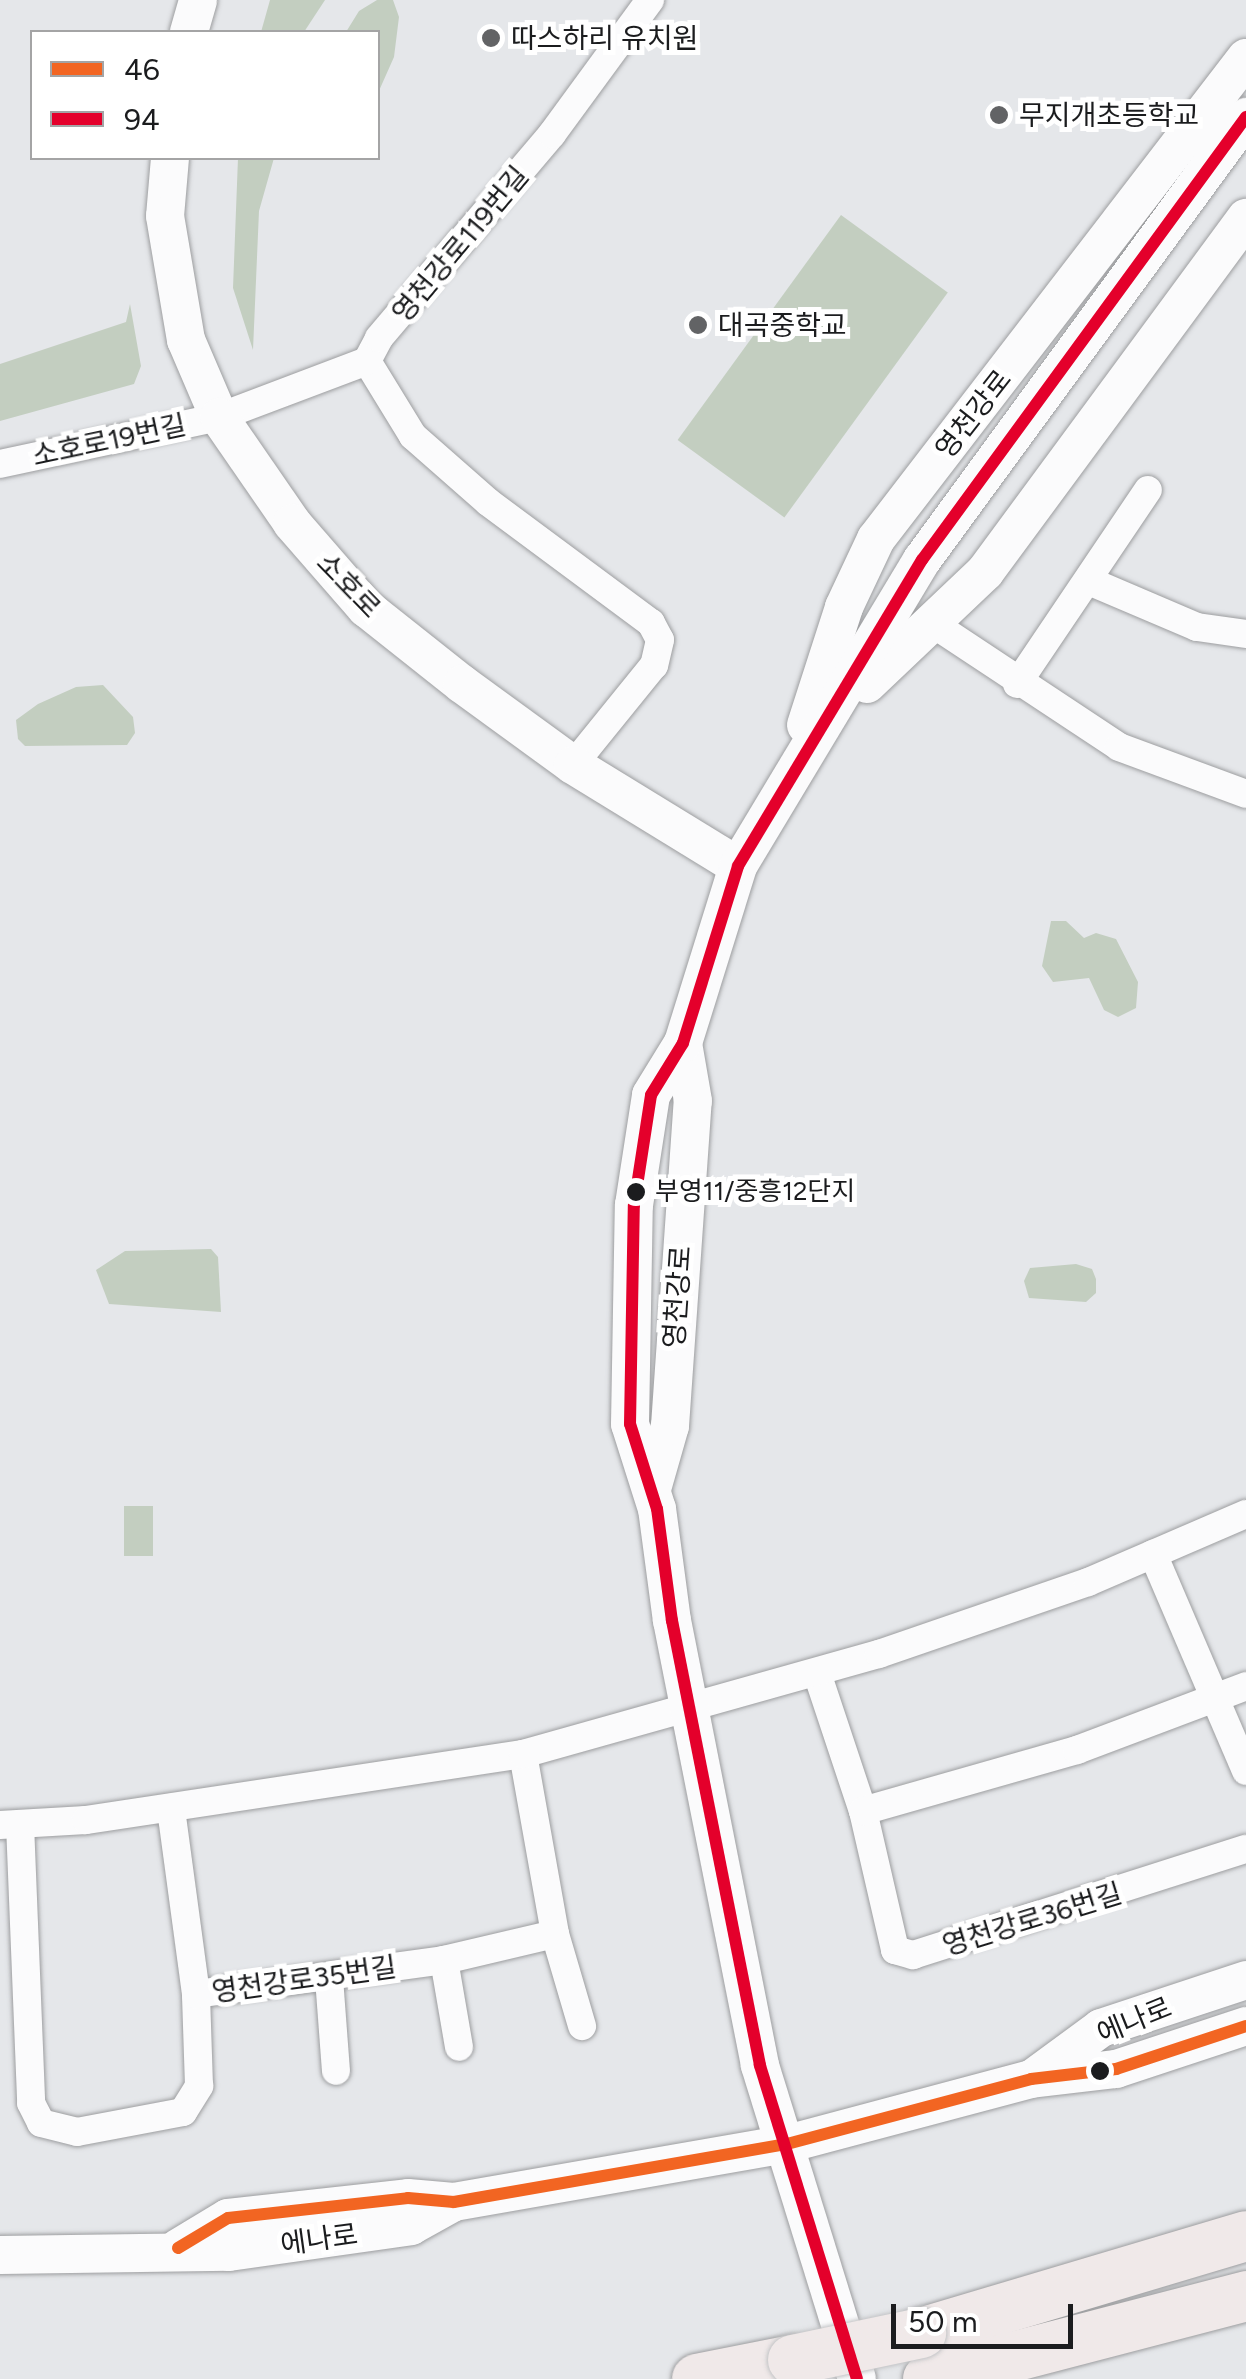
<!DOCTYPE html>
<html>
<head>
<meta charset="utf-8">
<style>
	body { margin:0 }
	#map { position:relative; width:1246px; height:2379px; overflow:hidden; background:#e5e7ea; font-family:Figtree,"Noto Sans KR",sans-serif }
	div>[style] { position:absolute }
	.green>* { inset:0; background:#c3cec0; transform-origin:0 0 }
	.roads { filter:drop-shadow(0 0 2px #9d9ea0) drop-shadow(0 0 2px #9d9ea0) }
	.street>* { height:28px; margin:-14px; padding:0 14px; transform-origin:14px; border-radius:14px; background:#fbfbfc }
	.secondary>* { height:38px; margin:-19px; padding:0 19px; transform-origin:19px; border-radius:19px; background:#fbfbfc }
	.highway>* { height:50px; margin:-25px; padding:0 25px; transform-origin:25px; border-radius:25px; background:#f0e9e9 }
	.bridges { filter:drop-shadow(0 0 2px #c3c4c6) drop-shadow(0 0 2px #c3c4c6) }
	.highway-bridge>* { height:50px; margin:-25px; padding:0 25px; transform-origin:25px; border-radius:25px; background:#f0e9e9 }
	.bus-1>* { height:12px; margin:-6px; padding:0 6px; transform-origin:6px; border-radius:6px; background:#f26522 }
	.bus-2>* { height:12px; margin:-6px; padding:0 6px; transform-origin:6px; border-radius:6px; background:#e4002b }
	.dots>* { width:28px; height:28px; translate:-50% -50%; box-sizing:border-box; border:5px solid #fff; border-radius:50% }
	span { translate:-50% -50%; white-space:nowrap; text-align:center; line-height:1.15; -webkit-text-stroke:10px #fff; paint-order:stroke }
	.bus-label { font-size:26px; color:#1b1c1e }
	.left { translate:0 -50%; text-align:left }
	.poi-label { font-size:28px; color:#1b1c1e }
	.street-label { font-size:28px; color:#1b1c1e }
	.legend { position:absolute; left:30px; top:30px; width:350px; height:130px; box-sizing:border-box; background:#fff; border:2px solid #a4a4a5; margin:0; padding:12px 18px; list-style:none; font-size:30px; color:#1b1c1e }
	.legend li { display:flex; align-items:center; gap:20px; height:50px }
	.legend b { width:50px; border:2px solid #a4a4a5 }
	.scale { position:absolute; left:891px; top:2304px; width:182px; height:45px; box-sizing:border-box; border:5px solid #1b1c1e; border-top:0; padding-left:12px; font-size:30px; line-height:35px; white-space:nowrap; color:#1b1c1e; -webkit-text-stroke:8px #fff; paint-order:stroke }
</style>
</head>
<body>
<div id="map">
	<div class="green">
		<div style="clip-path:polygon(270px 0,325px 0,304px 32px,261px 32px)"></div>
		<div style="clip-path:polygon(377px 0,393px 0,399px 17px,394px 57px,378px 93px,378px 32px,346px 32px,359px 11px)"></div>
		<div style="clip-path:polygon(238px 158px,274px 158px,259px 211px,253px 350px,233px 288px)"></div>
		<div style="left:841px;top:215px;width:132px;height:278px;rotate:36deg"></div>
		<div style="clip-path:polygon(130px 304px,141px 366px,134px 384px,0 421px,0 364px,126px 322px)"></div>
		<div style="clip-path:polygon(103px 685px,133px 717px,135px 733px,127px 745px,25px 746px,18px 739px,16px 720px,38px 704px,76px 687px)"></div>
		<div style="clip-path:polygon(1051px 921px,1066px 921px,1084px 938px,1096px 933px,1116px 939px,1138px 982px,1136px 1008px,1118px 1017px,1104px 1010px,1089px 978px,1053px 982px,1042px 966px)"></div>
		<div style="clip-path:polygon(211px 1249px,218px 1257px,221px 1312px,109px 1304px,96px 1270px,125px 1251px)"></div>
		<div style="clip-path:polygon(1076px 1264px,1092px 1269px,1096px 1279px,1096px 1293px,1086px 1302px,1029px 1298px,1024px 1281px,1030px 1268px)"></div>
		<div style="left:124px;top:1506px;width:29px;height:50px"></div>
	</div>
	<div class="roads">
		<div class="street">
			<div style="left:367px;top:361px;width:88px;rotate:58.5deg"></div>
			<div style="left:413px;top:436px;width:100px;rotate:41.3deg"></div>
			<div style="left:488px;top:502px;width:203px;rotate:36.6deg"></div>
			<div style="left:651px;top:623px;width:19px;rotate:62deg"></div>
			<div style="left:660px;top:640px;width:26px;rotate:103deg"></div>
			<div style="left:654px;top:665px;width:129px;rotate:129deg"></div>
			<div style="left:0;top:464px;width:224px;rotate:-12.1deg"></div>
			<div style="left:219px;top:417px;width:158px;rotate:-20.7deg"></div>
			<div style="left:367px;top:361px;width:26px;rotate:-62deg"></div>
			<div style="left:379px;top:338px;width:267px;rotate:-49.7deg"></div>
			<div style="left:552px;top:134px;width:166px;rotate:-53.8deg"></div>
			<div style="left:1089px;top:581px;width:117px;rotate:23.1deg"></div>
			<div style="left:1197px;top:627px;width:49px;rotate:8.1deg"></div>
			<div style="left:932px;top:623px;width:224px;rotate:33.5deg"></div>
			<div style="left:1119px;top:747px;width:135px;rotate:20.3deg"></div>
			<div style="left:1017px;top:684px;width:234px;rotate:-56deg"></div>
			<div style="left:1153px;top:1554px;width:236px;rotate:66.8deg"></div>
			<div style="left:817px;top:1673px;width:145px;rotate:71.6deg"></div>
			<div style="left:863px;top:1811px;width:143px;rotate:77deg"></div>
			<div style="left:895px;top:1950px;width:19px;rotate:16deg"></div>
			<div style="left:913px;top:1955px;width:349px;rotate:-17.7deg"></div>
			<div style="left:523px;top:1754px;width:183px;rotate:79.9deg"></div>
			<div style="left:555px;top:1934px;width:96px;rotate:73.6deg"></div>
			<div style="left:863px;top:1811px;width:223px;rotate:-15.9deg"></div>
			<div style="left:1077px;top:1750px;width:181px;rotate:-20.7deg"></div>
			<div style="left:20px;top:1824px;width:279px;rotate:87.7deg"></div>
			<div style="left:31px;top:2103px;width:22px;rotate:63deg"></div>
			<div style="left:41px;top:2123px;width:37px;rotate:14deg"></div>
			<div style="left:77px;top:2132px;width:108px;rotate:-10.7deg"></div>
			<div style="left:183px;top:2112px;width:31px;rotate:-58deg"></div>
			<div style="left:199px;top:2086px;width:92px;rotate:-91.9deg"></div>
			<div style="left:196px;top:1994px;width:188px;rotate:-97.7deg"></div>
			<div style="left:0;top:1825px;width:86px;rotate:-3.3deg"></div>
			<div style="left:86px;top:1820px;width:442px;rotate:-8.6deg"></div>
			<div style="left:523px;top:1754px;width:370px;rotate:-15.7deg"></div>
			<div style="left:879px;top:1654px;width:221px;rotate:-19deg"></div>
			<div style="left:1088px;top:1582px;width:172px;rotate:-23.3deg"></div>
			<div style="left:444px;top:1960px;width:88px;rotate:80.2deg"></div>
			<div style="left:329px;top:1978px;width:93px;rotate:85.7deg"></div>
			<div style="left:196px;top:1994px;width:250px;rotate:-7.8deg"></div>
			<div style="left:444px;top:1960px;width:114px;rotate:-13.2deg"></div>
		</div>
		<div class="secondary">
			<div style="left:189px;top:32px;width:33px;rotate:-74deg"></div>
			<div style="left:170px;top:158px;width:58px;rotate:94.9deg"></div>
			<div style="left:165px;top:216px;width:126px;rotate:80.4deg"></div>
			<div style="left:186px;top:340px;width:84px;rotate:66.8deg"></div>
			<div style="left:219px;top:417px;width:129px;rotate:55.4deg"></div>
			<div style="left:292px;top:523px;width:113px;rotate:49deg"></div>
			<div style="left:366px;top:608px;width:122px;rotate:38.4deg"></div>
			<div style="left:462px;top:684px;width:137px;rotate:36.1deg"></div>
			<div style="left:573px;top:765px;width:193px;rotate:31.5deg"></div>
			<div style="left:867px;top:684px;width:163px;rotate:-43.5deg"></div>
			<div style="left:985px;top:572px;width:440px;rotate:-53.6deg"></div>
			<div style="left:806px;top:725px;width:124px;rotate:-72.1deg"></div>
			<div style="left:844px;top:607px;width:75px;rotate:-64.8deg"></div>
			<div style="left:876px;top:539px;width:607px;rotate:-52.43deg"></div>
			<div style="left:652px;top:1489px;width:66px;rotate:-74.1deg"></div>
			<div style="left:670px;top:1426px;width:326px;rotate:-86deg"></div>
			<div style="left:693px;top:1101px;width:59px;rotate:-99.8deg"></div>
			<div style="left:1033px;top:2078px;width:84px;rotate:-36.3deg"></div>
			<div style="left:1101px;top:2028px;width:153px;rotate:-18.3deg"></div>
			<div style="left:178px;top:2248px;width:58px;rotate:-31deg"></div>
			<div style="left:228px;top:2218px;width:181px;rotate:-6.3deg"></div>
			<div style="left:408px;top:2198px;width:46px;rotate:5deg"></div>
			<div style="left:454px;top:2202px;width:338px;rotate:-9.9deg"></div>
			<div style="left:787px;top:2144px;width:253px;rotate:-14.9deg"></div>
			<div style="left:1031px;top:2079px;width:86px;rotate:-6.7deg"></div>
			<div style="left:1116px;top:2069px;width:137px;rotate:-18.3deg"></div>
			<div style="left:0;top:2255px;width:229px;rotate:-0.8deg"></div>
			<div style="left:229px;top:2252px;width:184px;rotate:-8.1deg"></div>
			<div style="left:411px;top:2226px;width:49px;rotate:-29.2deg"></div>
			<div style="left:857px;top:2379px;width:329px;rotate:-107.2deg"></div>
			<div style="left:760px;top:2065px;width:453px;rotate:-101.2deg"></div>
			<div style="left:672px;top:1621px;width:113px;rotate:-97.6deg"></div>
			<div style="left:657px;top:1509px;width:89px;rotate:-107.6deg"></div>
			<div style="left:630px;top:1424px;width:219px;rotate:-89deg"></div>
			<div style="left:634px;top:1205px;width:111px;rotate:-81.2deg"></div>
			<div style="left:651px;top:1095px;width:61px;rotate:-58.4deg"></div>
			<div style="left:683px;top:1043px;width:185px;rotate:-72.7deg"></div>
			<div style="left:738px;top:866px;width:357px;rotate:-59deg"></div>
			<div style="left:922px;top:560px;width:549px;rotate:-53.82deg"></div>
		</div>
		<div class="highway">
			<div style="left:921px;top:2333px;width:339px;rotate:-16.6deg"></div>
			<div style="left:697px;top:2379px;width:98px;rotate:-11.2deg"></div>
			<div style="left:928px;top:2379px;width:329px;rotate:-14.6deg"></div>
		</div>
	</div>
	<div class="bridges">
		<div class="highway-bridge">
			<div style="left:793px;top:2360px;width:131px;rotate:-11.9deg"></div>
		</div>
	</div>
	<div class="bus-1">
		<div style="left:178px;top:2248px;width:58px;rotate:-31deg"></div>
		<div style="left:228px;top:2218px;width:181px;rotate:-6.3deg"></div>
		<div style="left:408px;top:2198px;width:46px;rotate:5deg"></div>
		<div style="left:454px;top:2202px;width:338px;rotate:-9.9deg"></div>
		<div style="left:787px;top:2144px;width:253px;rotate:-14.9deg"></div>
		<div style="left:1031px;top:2079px;width:86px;rotate:-6.7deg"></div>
		<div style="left:1116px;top:2069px;width:137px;rotate:-18.3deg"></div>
	</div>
	<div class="bus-2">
		<div style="left:857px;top:2379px;width:329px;rotate:-107.2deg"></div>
		<div style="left:760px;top:2065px;width:453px;rotate:-101.2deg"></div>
		<div style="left:672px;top:1621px;width:113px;rotate:-97.6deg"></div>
		<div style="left:657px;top:1509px;width:89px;rotate:-107.6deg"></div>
		<div style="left:630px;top:1424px;width:219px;rotate:-89deg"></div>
		<div style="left:634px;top:1205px;width:111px;rotate:-81.2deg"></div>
		<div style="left:651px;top:1095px;width:61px;rotate:-58.4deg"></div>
		<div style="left:683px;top:1043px;width:185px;rotate:-72.7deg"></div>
		<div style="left:738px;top:866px;width:357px;rotate:-59deg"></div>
		<div style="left:922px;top:560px;width:549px;rotate:-53.82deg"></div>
	</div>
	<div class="dots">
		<div style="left:491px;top:38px;background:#626365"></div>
		<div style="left:999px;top:115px;background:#626365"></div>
		<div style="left:698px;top:325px;background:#626365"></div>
		<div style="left:636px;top:1192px;background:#1b1c1e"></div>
		<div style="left:1100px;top:2071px;background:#1b1c1e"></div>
	</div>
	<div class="bus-label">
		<span class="left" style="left:655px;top:1192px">부영11/중흥12단지</span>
	</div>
	<div class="poi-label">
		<span class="left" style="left:511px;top:38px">따스하리 유치원</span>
		<span class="left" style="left:1019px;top:115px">무지개초등학교</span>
		<span class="left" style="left:718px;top:325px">대곡중학교</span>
	</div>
	<div class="street-label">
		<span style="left:460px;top:244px;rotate:-50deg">영천강로119번길</span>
		<span style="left:973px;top:414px;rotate:-52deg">영천강로</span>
		<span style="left:109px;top:440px;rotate:-12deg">소호로19번길</span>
		<span style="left:349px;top:585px;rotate:46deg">소호로</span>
		<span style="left:677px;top:1297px;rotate:-86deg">영천강로</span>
		<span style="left:1032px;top:1919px;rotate:-17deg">영천강로36번길</span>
		<span style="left:304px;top:1979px;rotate:-8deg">영천강로35번길</span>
		<span style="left:1134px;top:2020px;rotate:-22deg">에나로</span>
		<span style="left:319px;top:2239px;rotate:-8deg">에나로</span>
	</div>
	<ul class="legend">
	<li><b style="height:12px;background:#f26522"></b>46</li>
	<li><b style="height:12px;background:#e4002b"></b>94</li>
	</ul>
	<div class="scale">50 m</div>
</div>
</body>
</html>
